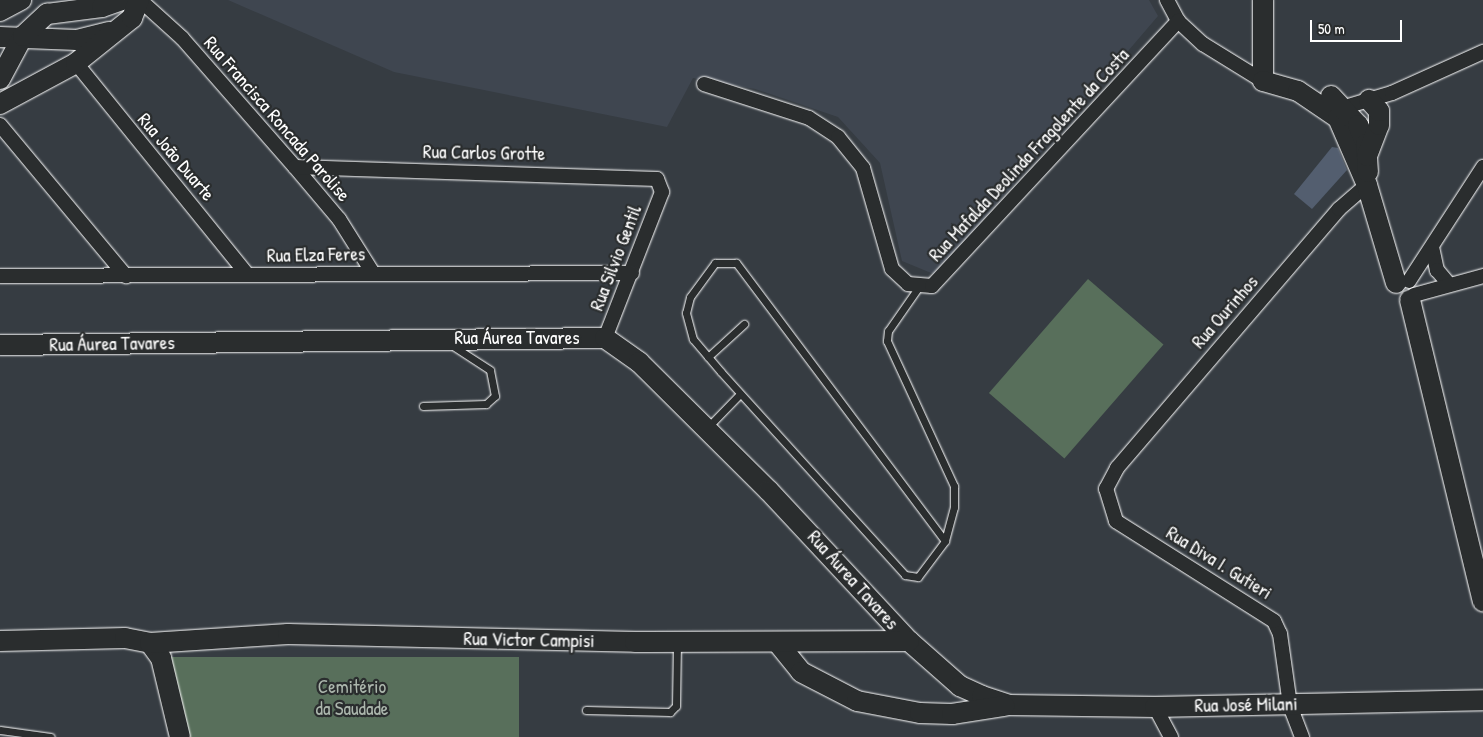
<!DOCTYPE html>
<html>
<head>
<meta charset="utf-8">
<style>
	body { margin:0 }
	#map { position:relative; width:1483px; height:737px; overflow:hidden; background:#363c42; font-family:"Patrick Hand",sans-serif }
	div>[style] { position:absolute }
	.built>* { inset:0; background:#3f4650 }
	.green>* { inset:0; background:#586f5b; transform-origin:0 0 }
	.building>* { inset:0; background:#535e6f }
	.roads { filter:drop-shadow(0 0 1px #fff) drop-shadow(0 0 1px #fff) }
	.lane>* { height:7px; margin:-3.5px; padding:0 3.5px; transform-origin:3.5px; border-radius:3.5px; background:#2a2d2e }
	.street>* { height:14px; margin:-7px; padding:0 7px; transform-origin:7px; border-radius:7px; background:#2a2d2e }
	.secondary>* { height:20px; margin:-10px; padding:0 10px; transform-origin:10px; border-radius:10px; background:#2a2d2e }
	span { translate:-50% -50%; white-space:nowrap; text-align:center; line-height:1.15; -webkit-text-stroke:4.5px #2a2d2e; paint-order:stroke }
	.street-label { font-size:19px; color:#fff }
	.park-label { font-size:19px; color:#acb7ad }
	.scale { position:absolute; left:1310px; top:20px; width:92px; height:22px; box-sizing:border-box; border:2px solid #fff; border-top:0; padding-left:6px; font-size:15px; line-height:18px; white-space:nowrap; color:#fff; -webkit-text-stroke:4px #2a2d2e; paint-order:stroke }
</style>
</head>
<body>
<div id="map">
	<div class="built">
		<div style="clip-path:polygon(228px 0,1149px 0,1158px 16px,936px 275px,902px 261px,880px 163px,838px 117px,755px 89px,693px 78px,667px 127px,394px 72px)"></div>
	</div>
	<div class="green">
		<div style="left:1088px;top:279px;width:100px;height:151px;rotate:41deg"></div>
		<div style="left:172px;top:657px;width:347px;height:84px"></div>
	</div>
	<div class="building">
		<div style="clip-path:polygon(1332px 147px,1338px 148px,1347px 170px,1312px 209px,1294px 194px)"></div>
	</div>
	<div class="roads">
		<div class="lane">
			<div style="left:918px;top:288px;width:52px;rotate:124.9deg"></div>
			<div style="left:888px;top:331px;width:10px;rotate:96deg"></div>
			<div style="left:887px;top:341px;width:160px;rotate:65.2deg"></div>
			<div style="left:954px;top:486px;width:21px;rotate:90deg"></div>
			<div style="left:954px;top:507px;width:35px;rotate:105deg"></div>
			<div style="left:945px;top:541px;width:348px;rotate:-126.9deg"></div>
			<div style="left:736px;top:263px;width:21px;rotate:180deg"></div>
			<div style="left:715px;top:263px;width:42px;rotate:126.3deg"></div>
			<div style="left:690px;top:297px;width:16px;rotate:104deg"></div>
			<div style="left:686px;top:313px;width:27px;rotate:75deg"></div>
			<div style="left:693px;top:339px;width:43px;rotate:49.7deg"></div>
			<div style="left:721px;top:372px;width:274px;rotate:47.8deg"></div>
			<div style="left:905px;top:575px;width:13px;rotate:9deg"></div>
			<div style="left:918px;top:577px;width:45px;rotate:-53.1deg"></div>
			<div style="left:708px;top:357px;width:49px;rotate:-42.5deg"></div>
			<div style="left:423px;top:406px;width:63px;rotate:-1.8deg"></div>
			<div style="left:486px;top:404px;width:12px;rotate:-42deg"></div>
			<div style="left:495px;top:396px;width:26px;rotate:-101deg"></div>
			<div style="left:490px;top:370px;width:48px;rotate:-147deg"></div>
			<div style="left:707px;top:428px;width:47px;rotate:-45.9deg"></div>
			<div style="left:586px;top:710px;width:84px;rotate:1.4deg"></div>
			<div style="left:670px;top:712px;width:8px;rotate:-45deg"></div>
			<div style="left:676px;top:706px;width:62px;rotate:-89.1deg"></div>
			<div style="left:0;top:730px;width:51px;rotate:7.8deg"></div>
		</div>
		<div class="street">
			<div style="left:140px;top:0;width:57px;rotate:42.1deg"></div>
			<div style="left:182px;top:38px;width:171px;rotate:48.8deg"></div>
			<div style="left:295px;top:167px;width:68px;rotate:49.8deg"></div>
			<div style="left:339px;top:219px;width:64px;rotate:57.8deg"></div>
			<div style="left:1167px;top:0;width:24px;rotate:62deg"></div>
			<div style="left:1178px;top:21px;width:34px;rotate:43deg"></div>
			<div style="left:1203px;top:44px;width:70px;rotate:31.7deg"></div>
			<div style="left:76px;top:63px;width:272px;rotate:51deg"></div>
			<div style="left:704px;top:84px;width:110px;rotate:17.9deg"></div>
			<div style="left:809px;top:118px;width:35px;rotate:33deg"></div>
			<div style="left:838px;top:137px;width:40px;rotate:51deg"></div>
			<div style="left:863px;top:168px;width:105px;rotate:74deg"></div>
			<div style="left:892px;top:269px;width:22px;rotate:43deg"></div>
			<div style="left:908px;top:284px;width:24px;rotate:5deg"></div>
			<div style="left:932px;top:286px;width:362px;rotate:-47.1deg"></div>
			<div style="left:1345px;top:107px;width:49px;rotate:-16.6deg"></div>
			<div style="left:1392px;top:93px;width:100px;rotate:-24.3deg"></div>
			<div style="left:0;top:125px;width:197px;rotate:50.2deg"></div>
			<div style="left:295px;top:167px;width:362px;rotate:1.9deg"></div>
			<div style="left:657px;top:179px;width:14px;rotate:69deg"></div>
			<div style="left:662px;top:192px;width:157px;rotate:111.3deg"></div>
			<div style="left:1432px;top:247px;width:24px;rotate:78deg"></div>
			<div style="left:1437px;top:270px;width:17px;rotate:50deg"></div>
			<div style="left:0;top:276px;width:632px;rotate:-0.27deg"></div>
			<div style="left:1409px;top:281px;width:136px;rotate:-57deg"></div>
			<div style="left:1414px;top:295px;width:72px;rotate:-15.4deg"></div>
			<div style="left:1155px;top:707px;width:34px;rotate:62deg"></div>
			<div style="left:1302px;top:737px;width:34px;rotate:-111deg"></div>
			<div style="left:1290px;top:705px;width:72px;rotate:-98deg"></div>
			<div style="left:1280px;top:634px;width:14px;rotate:-115deg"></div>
			<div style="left:1274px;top:621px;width:187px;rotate:-147.7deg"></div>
			<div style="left:1116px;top:521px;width:34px;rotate:-107deg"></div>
			<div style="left:1106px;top:489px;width:24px;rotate:-62deg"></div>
			<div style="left:1117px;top:468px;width:341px;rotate:-49.4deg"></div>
			<div style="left:1339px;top:209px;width:37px;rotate:-41deg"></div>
		</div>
		<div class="secondary">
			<div style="left:1263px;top:0;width:81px;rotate:90deg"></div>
			<div style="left:1263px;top:81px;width:36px;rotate:16deg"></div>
			<div style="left:1298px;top:91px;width:48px;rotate:34deg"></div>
			<div style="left:1338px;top:118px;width:73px;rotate:66.6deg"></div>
			<div style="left:1367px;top:185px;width:102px;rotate:73.5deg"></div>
			<div style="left:0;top:11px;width:24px;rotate:-28deg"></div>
			<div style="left:0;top:37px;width:77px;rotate:2.2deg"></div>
			<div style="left:77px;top:40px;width:33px;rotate:-14deg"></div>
			<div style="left:0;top:79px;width:49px;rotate:-61.9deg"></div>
			<div style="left:23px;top:36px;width:33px;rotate:-43deg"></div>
			<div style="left:47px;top:14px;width:55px;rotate:-7.3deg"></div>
			<div style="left:102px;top:7px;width:21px;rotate:-19deg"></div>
			<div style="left:1331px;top:96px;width:40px;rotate:47deg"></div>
			<div style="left:1358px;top:125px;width:21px;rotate:67deg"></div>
			<div style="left:1366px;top:144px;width:28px;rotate:86deg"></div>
			<div style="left:0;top:104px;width:86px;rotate:-28.3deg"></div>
			<div style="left:76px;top:63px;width:72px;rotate:-38.8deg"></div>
			<div style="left:132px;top:18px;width:19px;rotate:-69deg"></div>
			<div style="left:1367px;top:156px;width:33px;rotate:-69deg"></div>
			<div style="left:1379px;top:125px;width:14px;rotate:-90deg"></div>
			<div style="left:1379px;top:111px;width:15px;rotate:-132deg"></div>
			<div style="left:1410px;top:300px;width:310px;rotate:76.4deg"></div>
			<div style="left:0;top:345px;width:605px;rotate:-0.66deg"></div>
			<div style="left:605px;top:338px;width:42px;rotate:35.2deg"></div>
			<div style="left:639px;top:362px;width:183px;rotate:44.8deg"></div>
			<div style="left:769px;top:491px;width:205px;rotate:47deg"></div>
			<div style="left:909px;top:641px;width:68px;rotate:41.4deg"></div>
			<div style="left:960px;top:686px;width:24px;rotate:24deg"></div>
			<div style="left:982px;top:696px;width:28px;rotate:18deg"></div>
			<div style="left:1009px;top:705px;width:146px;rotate:0.8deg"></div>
			<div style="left:1155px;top:707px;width:328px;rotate:-1.2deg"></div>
			<div style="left:0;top:641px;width:125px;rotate:-1.4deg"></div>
			<div style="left:125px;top:638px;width:25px;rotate:11deg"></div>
			<div style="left:150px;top:643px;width:19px;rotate:54deg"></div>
			<div style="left:161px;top:658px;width:81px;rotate:76.5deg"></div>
			<div style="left:777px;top:642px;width:38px;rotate:51deg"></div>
			<div style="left:801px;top:672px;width:63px;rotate:27.4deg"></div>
			<div style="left:857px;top:701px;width:64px;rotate:10.8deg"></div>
			<div style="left:920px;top:713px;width:32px;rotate:2deg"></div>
			<div style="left:952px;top:714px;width:53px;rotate:-8.7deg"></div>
			<div style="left:150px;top:643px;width:138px;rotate:-3.7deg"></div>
			<div style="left:288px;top:634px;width:347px;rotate:1.3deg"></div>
			<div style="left:635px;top:642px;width:274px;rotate:-0.2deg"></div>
		</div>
	</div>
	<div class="street-label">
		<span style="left:277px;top:119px;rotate:49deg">Rua Francisca Roncada Parolise</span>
		<span style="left:484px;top:153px;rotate:1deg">Rua Carlos Grotte</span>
		<span style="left:1029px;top:155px;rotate:-47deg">Rua Mafalda Deolinda Fragolente da Costa</span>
		<span style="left:176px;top:157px;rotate:50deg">Rua João Duarte</span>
		<span style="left:316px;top:255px;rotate:-1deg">Rua Elza Feres</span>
		<span style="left:616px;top:258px;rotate:-69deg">Rua Silvio Gentil</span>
		<span style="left:1225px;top:312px;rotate:-49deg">Rua Ourinhos</span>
		<span style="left:517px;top:338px">Rua Áurea Tavares</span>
		<span style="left:112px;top:344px;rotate:-1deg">Rua Áurea Tavares</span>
		<span style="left:1219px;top:563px;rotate:32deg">Rua Diva I. Gutieri</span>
		<span style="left:853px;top:580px;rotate:48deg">Rua Áurea Tavares</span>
		<span style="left:529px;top:640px;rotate:1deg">Rua Victor Campisi</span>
		<span style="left:1246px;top:705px;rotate:-1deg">Rua José Milani</span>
	</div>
	<div class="park-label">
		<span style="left:352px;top:698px">Cemitério<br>da Saudade</span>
	</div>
	<div class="scale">50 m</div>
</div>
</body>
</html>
